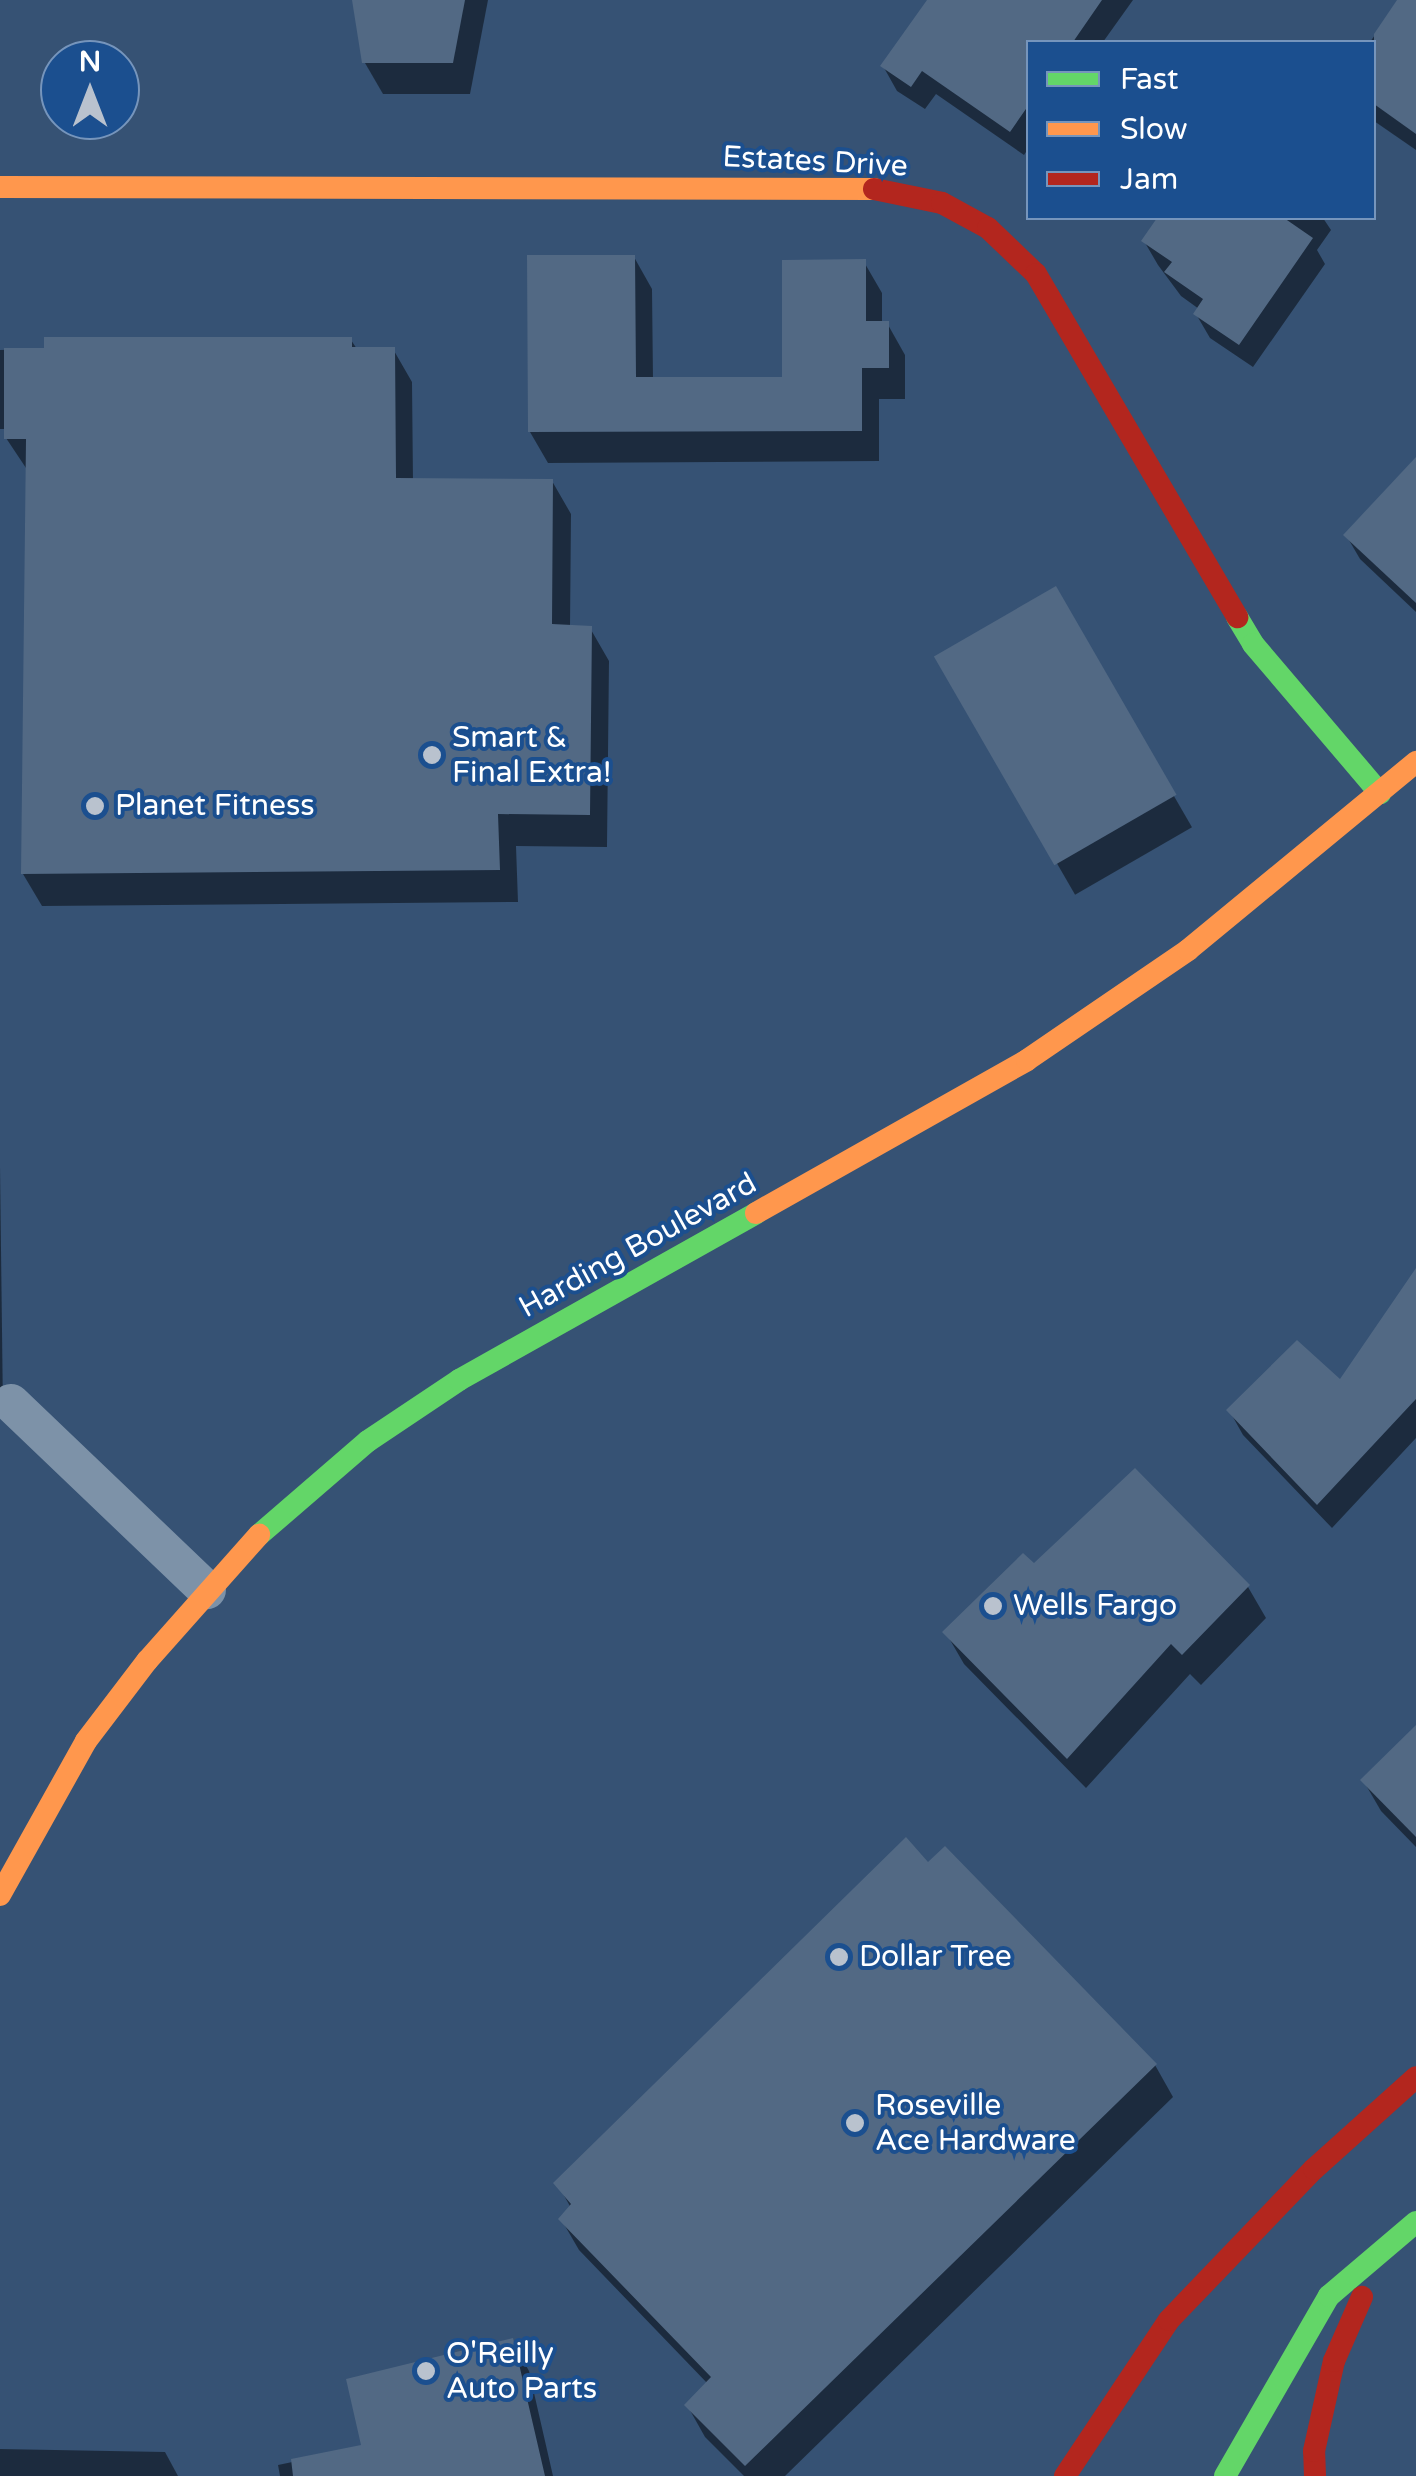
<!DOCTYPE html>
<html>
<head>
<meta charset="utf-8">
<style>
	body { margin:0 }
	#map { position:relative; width:1416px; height:2476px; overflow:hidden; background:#365274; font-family:"Varela Round",sans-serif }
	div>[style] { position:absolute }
	.shadow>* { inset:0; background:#0007; transform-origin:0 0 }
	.building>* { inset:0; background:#526984; transform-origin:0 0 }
	.street>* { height:38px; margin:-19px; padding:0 19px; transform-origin:19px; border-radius:19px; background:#7d92a8 }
	.fast>* { height:22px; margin:-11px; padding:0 11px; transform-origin:11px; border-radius:11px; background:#63d668 }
	.slow>* { height:22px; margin:-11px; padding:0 11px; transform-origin:11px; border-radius:11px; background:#ff974d }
	.jam>* { height:22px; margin:-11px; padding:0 11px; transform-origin:11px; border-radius:11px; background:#b3261e }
	.dots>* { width:28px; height:28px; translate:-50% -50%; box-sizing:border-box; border:5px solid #1b4f8f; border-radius:50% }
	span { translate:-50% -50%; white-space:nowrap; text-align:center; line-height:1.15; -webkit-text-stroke:8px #1b4f8f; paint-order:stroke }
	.street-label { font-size:30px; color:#fff }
	.poi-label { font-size:30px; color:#fff }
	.left { translate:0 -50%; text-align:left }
	.legend { position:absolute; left:1026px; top:40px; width:350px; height:180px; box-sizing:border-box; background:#1b4f8f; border:2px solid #7695bc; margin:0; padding:12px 18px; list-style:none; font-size:30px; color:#fff }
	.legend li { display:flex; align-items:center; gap:20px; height:50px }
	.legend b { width:50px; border:2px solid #7695bc }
	.north { position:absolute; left:40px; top:40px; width:100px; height:100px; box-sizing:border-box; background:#1b4f8f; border:2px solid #7695bc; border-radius:50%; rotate:0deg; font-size:28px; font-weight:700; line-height:40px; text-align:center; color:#fff }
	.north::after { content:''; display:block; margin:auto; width:35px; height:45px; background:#b9c2ce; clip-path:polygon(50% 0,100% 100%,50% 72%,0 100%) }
</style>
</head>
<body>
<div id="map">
	<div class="shadow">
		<div style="clip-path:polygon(354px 0,488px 0,470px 94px,383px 94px,365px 63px)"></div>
		<div style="clip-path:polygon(930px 0,1133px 0,1103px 42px,1028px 42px,1028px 149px,1024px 155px,936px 94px,925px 109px,897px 91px,883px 66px)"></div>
		<div style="clip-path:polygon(1400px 0,1416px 0,1416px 150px,1374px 121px,1370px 42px)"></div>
		<div style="clip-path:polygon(1160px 218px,1323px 218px,1331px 230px,1317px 250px,1325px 264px,1253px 367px,1210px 338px,1196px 314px,1199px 309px,1181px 296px,1158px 265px,1144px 241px)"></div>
		<div style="clip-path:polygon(634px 257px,652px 289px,653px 379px,785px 379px,864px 262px,882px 293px,882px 323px,887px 323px,905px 355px,905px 399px,879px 399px,879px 461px,548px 463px,530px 432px)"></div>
		<div style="clip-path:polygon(351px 340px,357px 349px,393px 349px,412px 382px,413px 481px,552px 481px,571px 514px,570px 628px,590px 628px,609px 661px,607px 847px,516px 846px,518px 902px,42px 906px,23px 874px,28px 471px,6px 438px,6px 429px,0 429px,0 350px)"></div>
		<div style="clip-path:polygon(1416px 461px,1416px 612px,1360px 559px,1346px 535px)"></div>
		<div style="left:1055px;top:590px;width:274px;height:135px;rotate:60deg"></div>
		<div style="clip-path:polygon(0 1166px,3px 1412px,0 1412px)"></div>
		<div style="clip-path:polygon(1416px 1289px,1416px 1438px,1332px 1528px,1243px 1435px,1229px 1410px,1340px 1383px)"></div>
		<div style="clip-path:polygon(1034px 1567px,1248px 1587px,1266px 1618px,1201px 1685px,1190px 1674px,1086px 1788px,964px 1664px,946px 1633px)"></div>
		<div style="clip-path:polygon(1416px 1728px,1416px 1847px,1381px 1811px,1363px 1780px)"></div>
		<div style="clip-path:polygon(928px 1865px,1155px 2065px,1173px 2097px,785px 2476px,744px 2476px,705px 2437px,687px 2405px,708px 2384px,579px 2250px,561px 2219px,571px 2208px,557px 2183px)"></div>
		<div style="clip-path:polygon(512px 2340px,529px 2371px,553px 2476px,280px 2476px,278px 2465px,364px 2447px)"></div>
		<div style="clip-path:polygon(0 2449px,165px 2452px,178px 2476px,0 2476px)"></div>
	</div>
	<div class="building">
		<div style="clip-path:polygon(352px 0,465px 0,453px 63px,362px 63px)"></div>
		<div style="clip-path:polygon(927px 0,1102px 0,1073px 42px,1028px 42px,1028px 106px,1010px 132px,922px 71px,911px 87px,880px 66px)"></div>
		<div style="clip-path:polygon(1397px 0,1416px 0,1416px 134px,1374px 104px,1374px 34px)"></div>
		<div style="clip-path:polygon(1157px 218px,1284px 218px,1313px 238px,1239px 345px,1193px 314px,1203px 299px,1164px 272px,1172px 262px,1141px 241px)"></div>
		<div style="clip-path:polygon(527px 255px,635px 255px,636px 377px,782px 377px,782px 260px,866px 259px,866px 321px,889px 321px,889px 368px,862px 368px,862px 431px,528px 432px)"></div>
		<div style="clip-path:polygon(44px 337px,352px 337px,352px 347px,395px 347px,396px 478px,553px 479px,552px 624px,592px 626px,590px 815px,498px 814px,500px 870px,21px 874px,26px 439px,4px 439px,4px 348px,44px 348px)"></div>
		<div style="clip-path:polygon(1416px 457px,1416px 603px,1343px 535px)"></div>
		<div style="left:1056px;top:586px;width:241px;height:141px;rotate:60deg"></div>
		<div style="clip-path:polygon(1416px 1268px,1416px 1399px,1317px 1505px,1226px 1410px,1297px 1340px,1340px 1379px)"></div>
		<div style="clip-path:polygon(1135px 1468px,1250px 1585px,1182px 1655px,1171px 1644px,1067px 1759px,942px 1632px,1023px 1553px,1034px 1563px)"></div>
		<div style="clip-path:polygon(1416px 1725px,1416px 1837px,1360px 1780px)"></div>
		<div style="clip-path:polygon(906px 1837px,928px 1862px,945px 1846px,1157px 2064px,745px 2466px,684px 2405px,711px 2377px,558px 2219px,571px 2204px,553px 2183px)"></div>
		<div style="clip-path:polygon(513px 2338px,545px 2476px,293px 2476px,291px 2459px,361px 2445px,346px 2379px)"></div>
	</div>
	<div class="street">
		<div style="left:11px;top:1403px;width:271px;rotate:43.7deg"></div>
	</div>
	<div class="fast">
		<div style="left:1237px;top:617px;width:31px;rotate:59deg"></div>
		<div style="left:1253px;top:644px;width:196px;rotate:49.6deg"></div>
		<div style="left:259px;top:1535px;width:144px;rotate:-40.8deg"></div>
		<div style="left:368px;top:1441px;width:110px;rotate:-33.8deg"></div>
		<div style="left:459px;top:1380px;width:341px;rotate:-29.3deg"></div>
		<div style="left:1225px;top:2476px;width:208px;rotate:-60deg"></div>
		<div style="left:1329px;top:2296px;width:114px;rotate:-40.4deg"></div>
	</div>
	<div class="slow">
		<div style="left:0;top:187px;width:874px;rotate:0.13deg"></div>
		<div style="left:756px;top:1213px;width:311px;rotate:-29.4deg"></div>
		<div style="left:1027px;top:1060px;width:195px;rotate:-34.3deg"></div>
		<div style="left:1188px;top:950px;width:296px;rotate:-39.5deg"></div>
		<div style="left:0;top:1895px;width:176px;rotate:-60.8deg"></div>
		<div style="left:86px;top:1741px;width:101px;rotate:-52.7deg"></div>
		<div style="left:147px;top:1661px;width:169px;rotate:-48.4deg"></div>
	</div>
	<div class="jam">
		<div style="left:874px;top:189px;width:69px;rotate:11.6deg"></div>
		<div style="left:942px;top:203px;width:52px;rotate:28.5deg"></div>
		<div style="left:988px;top:228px;width:66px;rotate:43.8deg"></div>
		<div style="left:1036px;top:274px;width:398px;rotate:59.6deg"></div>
		<div style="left:1065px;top:2476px;width:187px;rotate:-56.3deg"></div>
		<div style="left:1169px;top:2320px;width:209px;rotate:-46.2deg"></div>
		<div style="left:1314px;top:2169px;width:137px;rotate:-42deg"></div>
		<div style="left:1315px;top:2476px;width:25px;rotate:-92deg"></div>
		<div style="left:1314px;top:2451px;width:92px;rotate:-77.5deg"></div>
		<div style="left:1334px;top:2361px;width:70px;rotate:-66.4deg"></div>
	</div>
	<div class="dots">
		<div style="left:432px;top:755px;background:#b9c2ce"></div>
		<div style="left:95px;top:806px;background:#b9c2ce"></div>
		<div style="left:993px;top:1606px;background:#b9c2ce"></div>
		<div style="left:839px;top:1957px;background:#b9c2ce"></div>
		<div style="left:855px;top:2123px;background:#b9c2ce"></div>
		<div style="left:426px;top:2371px;background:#b9c2ce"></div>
	</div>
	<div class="street-label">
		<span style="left:815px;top:162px;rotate:3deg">Estates Drive</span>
		<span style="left:638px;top:1246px;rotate:-29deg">Harding Boulevard</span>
	</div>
	<div class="poi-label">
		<span class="left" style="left:452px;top:755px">Smart &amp;<br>Final Extra!</span>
		<span class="left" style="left:115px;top:806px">Planet Fitness</span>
		<span class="left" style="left:1013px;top:1606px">Wells Fargo</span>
		<span class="left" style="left:859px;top:1957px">Dollar Tree</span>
		<span class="left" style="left:875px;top:2123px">Roseville<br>Ace Hardware</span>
		<span class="left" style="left:446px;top:2371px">O'Reilly<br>Auto Parts</span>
	</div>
	<ul class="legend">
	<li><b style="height:12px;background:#63d668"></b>Fast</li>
	<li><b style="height:12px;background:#ff974d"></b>Slow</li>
	<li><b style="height:12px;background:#b3261e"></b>Jam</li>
	</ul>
	<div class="north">N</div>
</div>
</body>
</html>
